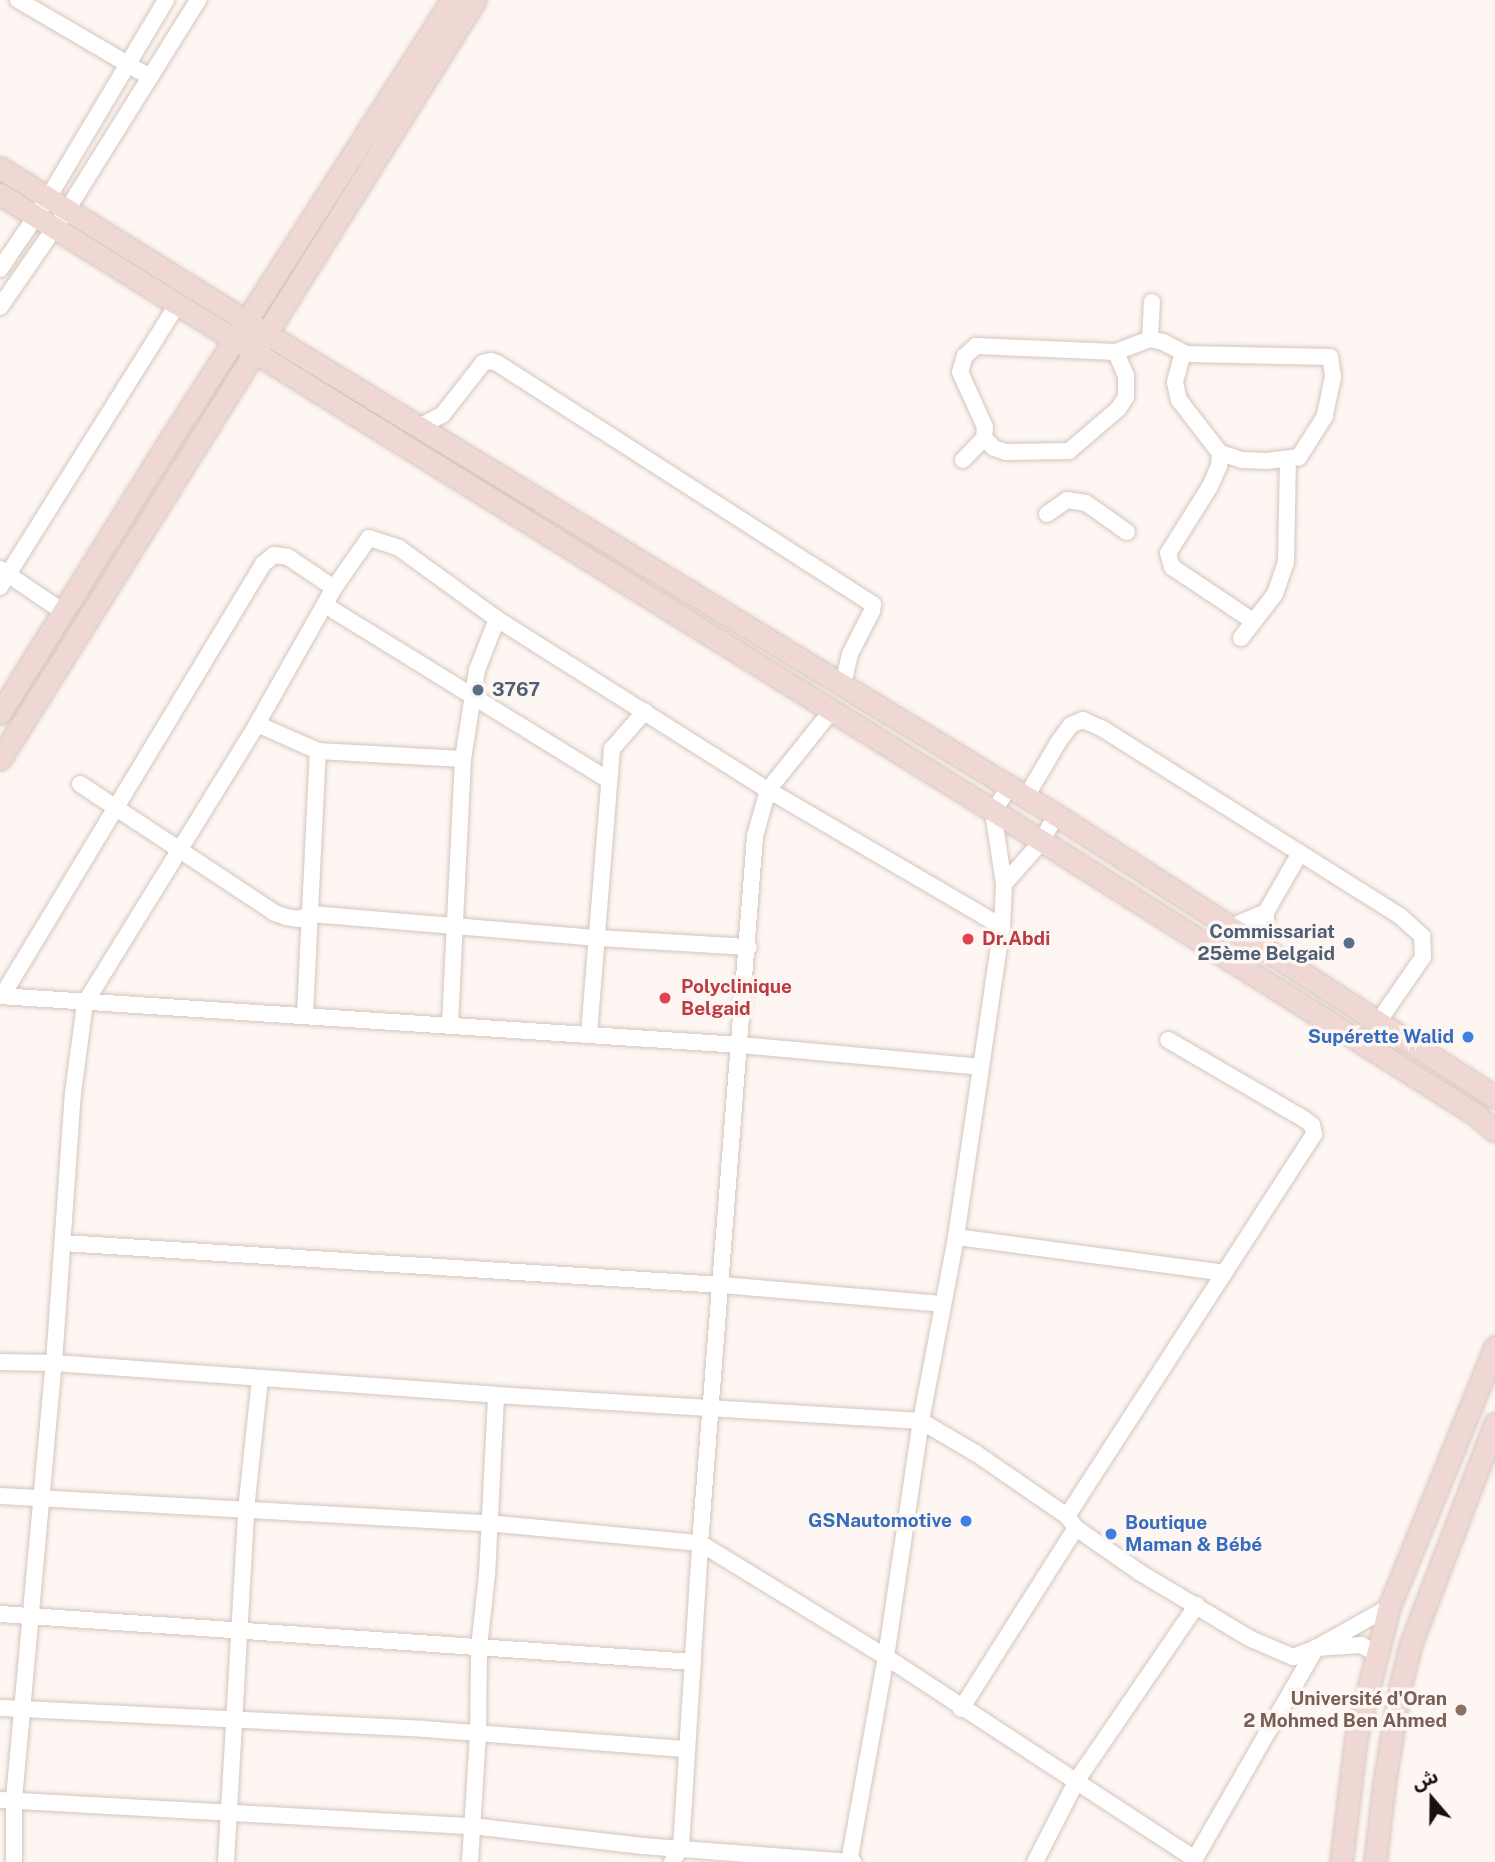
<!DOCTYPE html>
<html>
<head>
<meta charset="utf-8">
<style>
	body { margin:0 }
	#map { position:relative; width:1495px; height:1862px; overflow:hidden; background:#fdf6f2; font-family:"Public Sans","Noto Sans Arabic",sans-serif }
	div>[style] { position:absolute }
	.roads { filter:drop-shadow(0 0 2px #d5c5bc) drop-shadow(0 0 2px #d5c5bc) }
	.minor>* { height:16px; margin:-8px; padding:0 8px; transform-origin:8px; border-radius:8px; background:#fff }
	.secondary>* { height:21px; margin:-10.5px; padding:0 10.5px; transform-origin:10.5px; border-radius:10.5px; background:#efd7d3 }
	.dots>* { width:19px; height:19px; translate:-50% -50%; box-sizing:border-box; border:4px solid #fdf6f2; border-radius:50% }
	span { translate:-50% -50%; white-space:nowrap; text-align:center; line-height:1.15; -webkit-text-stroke:7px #fdf6f2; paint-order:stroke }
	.service-label { font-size:19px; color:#4e5e75; font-weight:700 }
	.left { translate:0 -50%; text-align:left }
	.right { translate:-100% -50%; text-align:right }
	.health-label { font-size:19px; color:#be3a42; font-weight:700 }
	.shop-label { font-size:19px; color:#366cbe; font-weight:700 }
	.education-label { font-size:19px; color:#785e54; font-weight:700 }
	.north { position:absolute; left:1397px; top:1764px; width:70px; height:70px; -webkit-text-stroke:5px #fdf6f2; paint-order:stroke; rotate:340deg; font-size:19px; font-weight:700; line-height:28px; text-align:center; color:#18120f }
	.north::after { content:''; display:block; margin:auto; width:24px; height:32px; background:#18120f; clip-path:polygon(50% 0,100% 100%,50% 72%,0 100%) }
</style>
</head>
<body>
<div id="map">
	<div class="roads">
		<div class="minor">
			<div style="left:18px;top:0;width:153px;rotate:30.3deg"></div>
			<div style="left:0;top:269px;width:86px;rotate:-55.9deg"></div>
			<div style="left:48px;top:198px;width:230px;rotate:-59.2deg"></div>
			<div style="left:0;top:307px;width:118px;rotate:-55.4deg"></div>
			<div style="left:67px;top:210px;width:248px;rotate:-58deg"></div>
			<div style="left:1150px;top:339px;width:37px;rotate:-87deg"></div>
			<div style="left:419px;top:427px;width:27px;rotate:-28deg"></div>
			<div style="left:443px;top:414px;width:65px;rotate:-51.9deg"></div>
			<div style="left:483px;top:363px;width:8px;rotate:-14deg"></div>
			<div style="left:491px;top:361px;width:6px;rotate:18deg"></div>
			<div style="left:497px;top:363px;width:447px;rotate:32.7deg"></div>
			<div style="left:873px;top:604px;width:7px;rotate:98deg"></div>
			<div style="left:872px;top:611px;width:48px;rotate:117.1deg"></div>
			<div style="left:850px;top:654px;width:31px;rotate:103deg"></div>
			<div style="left:984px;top:438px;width:14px;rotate:45deg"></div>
			<div style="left:994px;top:448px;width:13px;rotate:18deg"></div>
			<div style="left:1006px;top:452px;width:63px;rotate:-0.9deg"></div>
			<div style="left:1069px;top:451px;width:65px;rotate:-40.6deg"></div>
			<div style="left:1118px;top:409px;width:14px;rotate:-56deg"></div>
			<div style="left:1126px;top:397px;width:21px;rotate:-90deg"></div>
			<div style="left:1126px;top:376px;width:26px;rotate:-113deg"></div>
			<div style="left:1220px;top:453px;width:13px;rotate:94deg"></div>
			<div style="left:1219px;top:466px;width:24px;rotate:114deg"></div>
			<div style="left:1209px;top:488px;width:77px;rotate:122.2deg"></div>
			<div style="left:1168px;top:553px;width:15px;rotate:74deg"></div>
			<div style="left:1172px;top:567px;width:97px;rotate:33.7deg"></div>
			<div style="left:963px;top:460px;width:30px;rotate:-46deg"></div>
			<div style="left:984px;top:438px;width:11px;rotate:-85deg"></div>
			<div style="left:985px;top:427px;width:60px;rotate:-114.4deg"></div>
			<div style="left:960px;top:372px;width:17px;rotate:-73deg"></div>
			<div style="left:965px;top:356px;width:15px;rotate:-42deg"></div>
			<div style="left:976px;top:346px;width:140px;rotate:2.5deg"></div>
			<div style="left:1116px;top:352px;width:36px;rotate:-21deg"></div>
			<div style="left:1150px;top:339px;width:13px;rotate:13deg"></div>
			<div style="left:1163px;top:342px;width:27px;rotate:27deg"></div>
			<div style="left:1187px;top:354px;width:143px;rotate:1.2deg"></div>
			<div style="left:1330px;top:357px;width:20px;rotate:81deg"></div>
			<div style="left:1333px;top:377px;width:40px;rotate:102deg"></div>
			<div style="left:1325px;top:416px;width:49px;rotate:122.4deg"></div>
			<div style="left:1299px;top:457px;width:31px;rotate:173deg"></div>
			<div style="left:1268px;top:461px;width:26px;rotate:-178deg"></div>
			<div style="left:1242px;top:460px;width:23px;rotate:-162deg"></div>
			<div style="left:1220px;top:453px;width:67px;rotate:-127.7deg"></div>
			<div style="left:1179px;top:400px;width:18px;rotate:-103deg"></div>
			<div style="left:1175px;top:382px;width:30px;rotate:-75deg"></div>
			<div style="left:1047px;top:514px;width:24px;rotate:-35deg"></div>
			<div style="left:1067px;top:500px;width:19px;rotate:9deg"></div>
			<div style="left:1086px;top:503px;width:50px;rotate:35.3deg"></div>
			<div style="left:0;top:569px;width:75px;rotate:34.1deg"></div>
			<div style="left:0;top:587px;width:333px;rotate:-57.9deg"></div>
			<div style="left:325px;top:605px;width:331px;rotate:31.7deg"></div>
			<div style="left:1241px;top:638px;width:56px;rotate:-52.3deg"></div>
			<div style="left:1275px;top:594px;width:34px;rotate:-71deg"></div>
			<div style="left:1286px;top:562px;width:102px;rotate:-88.9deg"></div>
			<div style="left:257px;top:724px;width:67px;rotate:23.9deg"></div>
			<div style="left:318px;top:751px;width:145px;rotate:3.2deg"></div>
			<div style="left:80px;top:784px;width:234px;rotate:33.5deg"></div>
			<div style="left:275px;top:913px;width:12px;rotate:20deg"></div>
			<div style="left:286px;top:917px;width:12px;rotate:9deg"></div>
			<div style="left:298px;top:919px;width:14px;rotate:-21deg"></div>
			<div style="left:311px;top:914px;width:288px;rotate:4.8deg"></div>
			<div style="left:598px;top:938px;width:151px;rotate:3.4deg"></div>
			<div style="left:1026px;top:797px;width:65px;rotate:-59.5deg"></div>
			<div style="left:1059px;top:741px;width:20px;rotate:-53deg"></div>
			<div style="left:1071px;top:725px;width:13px;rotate:-23deg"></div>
			<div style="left:1083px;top:720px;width:22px;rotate:24deg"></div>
			<div style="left:1103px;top:729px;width:351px;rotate:32.2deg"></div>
			<div style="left:1400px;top:916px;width:30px;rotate:42deg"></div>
			<div style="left:1422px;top:936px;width:21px;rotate:87deg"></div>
			<div style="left:1423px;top:957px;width:79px;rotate:124.7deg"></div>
			<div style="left:1004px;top:884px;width:57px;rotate:-48.5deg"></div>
			<div style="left:1042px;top:841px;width:30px;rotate:-62deg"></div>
			<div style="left:1266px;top:912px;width:68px;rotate:-60deg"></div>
			<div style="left:1228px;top:928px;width:41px;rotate:-22.8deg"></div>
			<div style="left:1266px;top:912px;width:40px;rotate:90deg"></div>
			<div style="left:0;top:996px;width:742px;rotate:3.79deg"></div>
			<div style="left:740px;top:1045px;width:241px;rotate:5.2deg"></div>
			<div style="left:2px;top:996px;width:505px;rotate:-58.86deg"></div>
			<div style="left:263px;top:564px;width:14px;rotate:-39deg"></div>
			<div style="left:274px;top:555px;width:14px;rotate:8deg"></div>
			<div style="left:288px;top:557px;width:55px;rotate:34deg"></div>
			<div style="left:305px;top:1014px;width:263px;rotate:-87.2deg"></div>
			<div style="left:450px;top:1024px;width:265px;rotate:-87.2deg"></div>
			<div style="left:463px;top:759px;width:90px;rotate:-81.1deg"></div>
			<div style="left:477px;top:670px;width:55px;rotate:-68.6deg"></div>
			<div style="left:589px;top:1034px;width:286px;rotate:-85.4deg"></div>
			<div style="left:612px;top:749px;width:50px;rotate:-49deg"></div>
			<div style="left:956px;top:1237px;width:271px;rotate:7.6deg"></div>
			<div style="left:63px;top:1243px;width:659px;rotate:3.65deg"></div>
			<div style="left:721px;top:1285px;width:222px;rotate:4.9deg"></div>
			<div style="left:0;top:1362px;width:54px;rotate:1.1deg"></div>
			<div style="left:54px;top:1363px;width:443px;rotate:4.1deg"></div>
			<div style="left:496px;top:1395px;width:426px;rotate:3.5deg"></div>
			<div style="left:921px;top:1421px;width:65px;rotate:30.5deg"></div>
			<div style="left:977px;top:1454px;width:109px;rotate:34.6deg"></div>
			<div style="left:1067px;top:1516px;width:15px;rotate:53deg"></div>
			<div style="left:1076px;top:1528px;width:77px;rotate:34.9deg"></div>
			<div style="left:1139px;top:1572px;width:131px;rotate:30.9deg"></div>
			<div style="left:1251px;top:1639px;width:46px;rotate:23.2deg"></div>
			<div style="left:1293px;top:1657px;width:25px;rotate:-21deg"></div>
			<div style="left:0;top:1496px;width:488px;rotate:3.2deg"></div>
			<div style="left:487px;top:1523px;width:214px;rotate:5.4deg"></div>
			<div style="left:700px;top:1543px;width:218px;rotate:31.5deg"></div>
			<div style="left:886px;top:1657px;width:369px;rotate:33.2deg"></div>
			<div style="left:1067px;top:1516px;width:455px;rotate:-57.1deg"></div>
			<div style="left:1314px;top:1134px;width:9px;rotate:-103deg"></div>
			<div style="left:1312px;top:1125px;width:10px;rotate:-143deg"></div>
			<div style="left:1304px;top:1119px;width:157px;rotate:-149.8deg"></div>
			<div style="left:0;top:1614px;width:695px;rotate:3.96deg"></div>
			<div style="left:1375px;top:1653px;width:16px;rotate:-150deg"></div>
			<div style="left:1361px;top:1645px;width:45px;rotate:176.2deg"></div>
			<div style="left:1316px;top:1648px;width:84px;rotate:-29.3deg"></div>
			<div style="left:0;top:1708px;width:425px;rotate:2.8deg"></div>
			<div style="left:424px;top:1729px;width:263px;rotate:4.4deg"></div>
			<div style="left:961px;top:1709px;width:214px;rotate:-57.6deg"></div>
			<div style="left:0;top:1800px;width:473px;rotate:3.2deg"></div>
			<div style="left:472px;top:1826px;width:172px;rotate:6.7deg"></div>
			<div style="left:643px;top:1846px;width:211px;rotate:4.4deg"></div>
			<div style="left:14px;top:1862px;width:63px;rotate:-90deg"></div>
			<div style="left:14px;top:1799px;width:438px;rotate:-84.8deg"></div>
			<div style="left:54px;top:1363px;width:271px;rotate:-86deg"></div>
			<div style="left:73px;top:1093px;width:91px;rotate:-82.4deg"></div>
			<div style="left:85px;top:1003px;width:328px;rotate:-58.3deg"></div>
			<div style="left:257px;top:724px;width:156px;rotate:-60.5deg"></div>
			<div style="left:334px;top:588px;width:61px;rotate:-55deg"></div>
			<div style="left:369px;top:538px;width:32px;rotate:18deg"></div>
			<div style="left:399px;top:548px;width:121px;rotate:35.9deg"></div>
			<div style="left:497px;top:619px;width:320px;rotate:32.3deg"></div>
			<div style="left:768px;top:790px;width:271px;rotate:30.3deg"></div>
			<div style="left:226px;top:1862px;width:353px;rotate:-86.7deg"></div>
			<div style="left:246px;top:1510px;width:132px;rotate:-83.9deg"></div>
			<div style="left:470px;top:1862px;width:128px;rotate:-86.4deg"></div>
			<div style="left:478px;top:1734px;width:87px;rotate:-89.3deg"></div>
			<div style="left:479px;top:1647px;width:72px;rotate:-83.7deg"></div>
			<div style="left:487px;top:1575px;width:180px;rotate:-87.1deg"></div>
			<div style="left:672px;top:1862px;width:17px;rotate:-57deg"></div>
			<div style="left:681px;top:1848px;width:306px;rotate:-86.4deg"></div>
			<div style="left:700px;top:1543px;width:709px;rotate:-85.55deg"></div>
			<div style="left:755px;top:836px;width:48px;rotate:-74.2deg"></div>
			<div style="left:768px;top:790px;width:102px;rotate:-51.3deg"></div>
			<div style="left:849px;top:1862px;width:208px;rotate:-79.8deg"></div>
			<div style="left:886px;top:1657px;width:239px;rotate:-81.6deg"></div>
			<div style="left:921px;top:1421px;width:187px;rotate:-79.2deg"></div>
			<div style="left:956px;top:1237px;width:313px;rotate:-81.6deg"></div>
			<div style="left:1002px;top:927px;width:43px;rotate:-87.3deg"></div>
			<div style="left:1004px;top:884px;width:73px;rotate:-98.7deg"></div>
			<div style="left:993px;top:812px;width:30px;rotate:-57deg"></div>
			<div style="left:1035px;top:1862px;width:92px;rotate:-62.9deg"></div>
			<div style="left:1077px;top:1780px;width:212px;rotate:-55.6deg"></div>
			<div style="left:1193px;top:1862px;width:247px;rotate:-60.1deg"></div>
		</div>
		<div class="secondary">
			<div style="left:0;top:168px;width:291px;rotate:31.9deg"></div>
			<div style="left:247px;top:322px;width:947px;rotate:31.36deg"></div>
			<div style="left:1056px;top:815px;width:522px;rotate:32.72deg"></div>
			<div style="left:0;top:194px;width:1227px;rotate:31.84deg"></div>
			<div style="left:1042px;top:841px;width:512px;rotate:32.23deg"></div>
			<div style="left:1475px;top:1114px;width:26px;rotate:40deg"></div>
			<div style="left:0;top:713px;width:309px;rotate:-58.1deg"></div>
			<div style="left:163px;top:451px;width:536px;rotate:-57.35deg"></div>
			<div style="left:0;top:759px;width:895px;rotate:-57.96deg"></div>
			<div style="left:1341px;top:1862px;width:125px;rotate:-83.1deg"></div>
			<div style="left:1356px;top:1738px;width:135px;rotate:-75.9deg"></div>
			<div style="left:1389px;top:1607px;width:281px;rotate:-67.8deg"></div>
			<div style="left:1375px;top:1862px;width:79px;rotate:-83.4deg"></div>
			<div style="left:1384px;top:1784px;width:94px;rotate:-80.8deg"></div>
			<div style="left:1399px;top:1691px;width:49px;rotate:-76deg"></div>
			<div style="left:1411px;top:1643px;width:235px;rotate:-69deg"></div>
		</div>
	</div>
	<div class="dots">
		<div style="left:478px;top:690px;background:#5c6f8a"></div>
		<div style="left:968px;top:939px;background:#e0444e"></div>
		<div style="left:1349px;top:943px;background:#5c6f8a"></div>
		<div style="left:665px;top:998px;background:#e0444e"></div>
		<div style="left:1468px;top:1037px;background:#3f7fe0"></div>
		<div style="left:966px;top:1521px;background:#3f7fe0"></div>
		<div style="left:1111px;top:1534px;background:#3f7fe0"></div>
		<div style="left:1461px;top:1710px;background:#8d6e63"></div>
	</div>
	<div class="service-label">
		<span class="left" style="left:492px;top:690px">3767</span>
		<span class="right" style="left:1335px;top:943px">Commissariat<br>25ème Belgaid</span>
	</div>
	<div class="health-label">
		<span class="left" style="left:982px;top:939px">Dr.Abdi</span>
		<span class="left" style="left:681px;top:998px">Polyclinique<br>Belgaid</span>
	</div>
	<div class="shop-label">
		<span class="right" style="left:1454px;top:1037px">Supérette Walid</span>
		<span class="right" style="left:952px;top:1521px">GSNautomotive</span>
		<span class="left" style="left:1125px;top:1534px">Boutique<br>Maman &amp; Bébé</span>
	</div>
	<div class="education-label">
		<span class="right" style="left:1447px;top:1710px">Université d'Oran<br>2 Mohmed Ben Ahmed</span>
	</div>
	<div class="north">ش</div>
</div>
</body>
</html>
